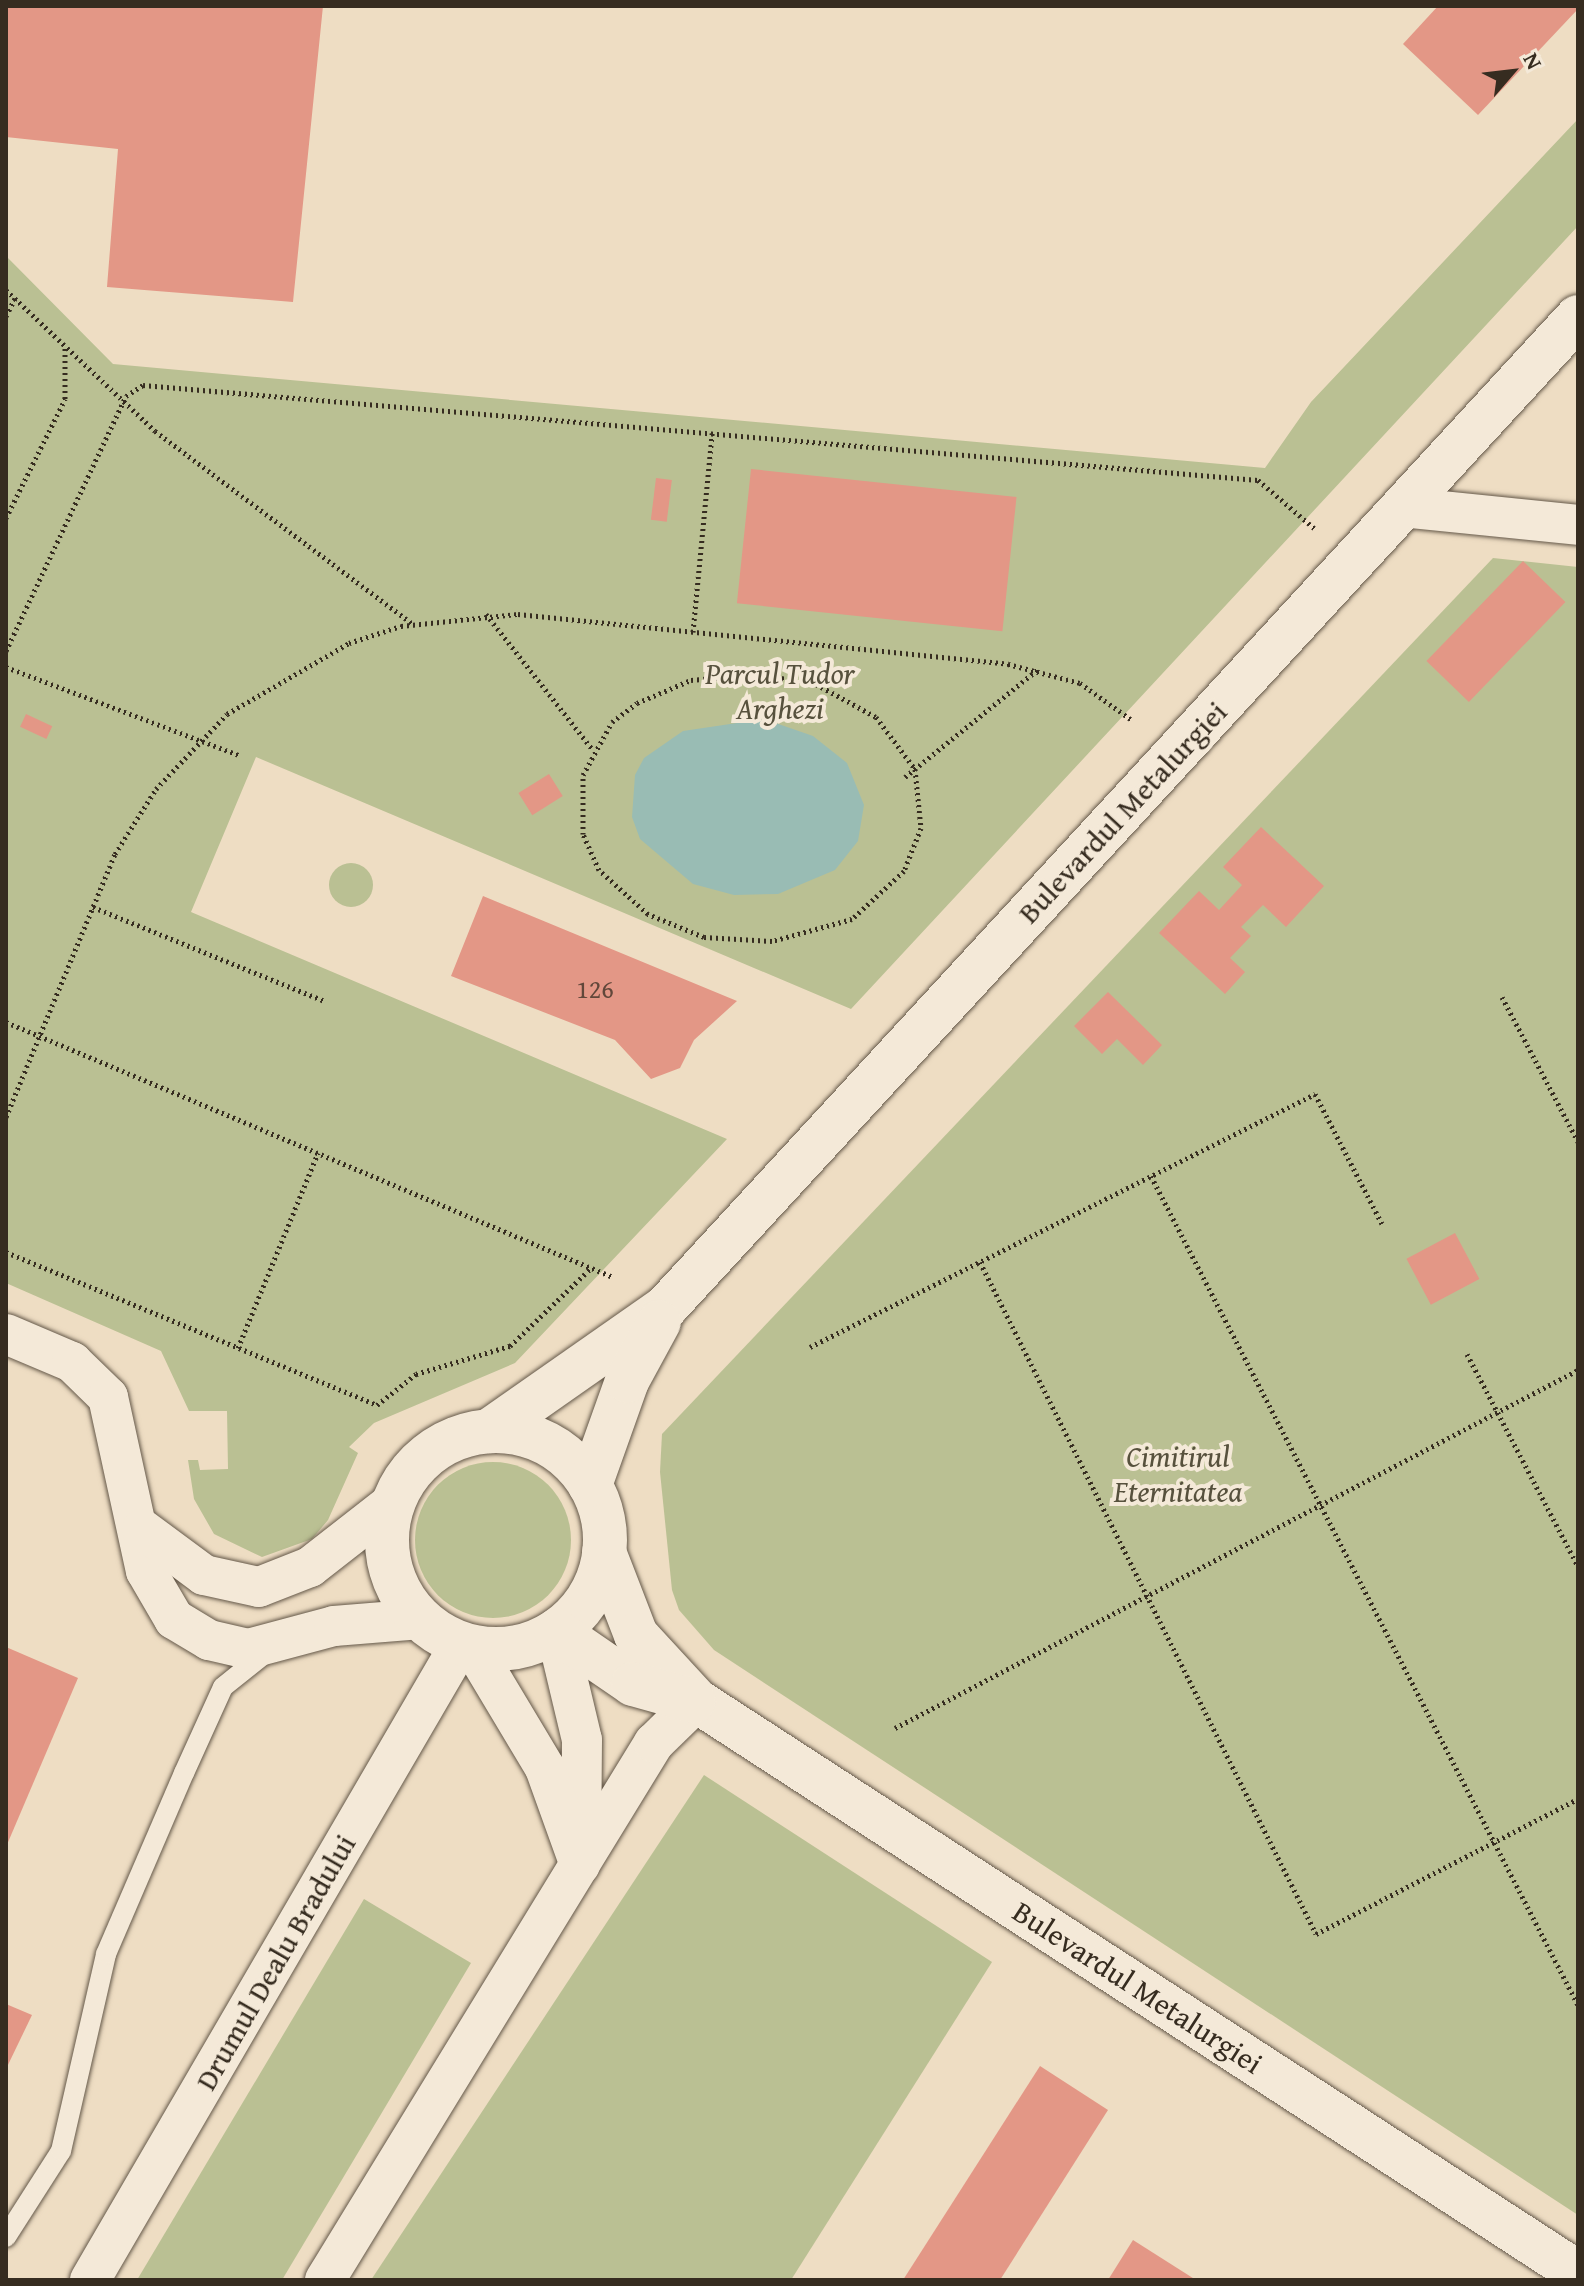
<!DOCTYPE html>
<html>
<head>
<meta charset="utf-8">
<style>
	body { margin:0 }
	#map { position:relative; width:1584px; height:2286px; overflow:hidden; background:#eeddc3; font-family:"Gentium Book Plus",serif }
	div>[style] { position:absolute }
	.green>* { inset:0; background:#bac093 }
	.round { border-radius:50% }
	.water>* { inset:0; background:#99bcb4 }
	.building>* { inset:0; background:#e39786; transform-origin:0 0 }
	.path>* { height:5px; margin-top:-2.5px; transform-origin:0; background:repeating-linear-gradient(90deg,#362c20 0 2px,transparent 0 6px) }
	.roads { filter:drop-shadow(0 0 2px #645849) drop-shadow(0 0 2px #645849) }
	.lane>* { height:20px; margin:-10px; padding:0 10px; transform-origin:10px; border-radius:10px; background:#f4e9d8 }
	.street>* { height:40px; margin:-20px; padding:0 20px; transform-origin:20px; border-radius:20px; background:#f4e9d8 }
	.secondary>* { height:44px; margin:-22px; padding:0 22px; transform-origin:22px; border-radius:22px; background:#f4e9d8 }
	.secondary>.ring { margin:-22px; padding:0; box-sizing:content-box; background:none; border:44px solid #f4e9d8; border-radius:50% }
	span { translate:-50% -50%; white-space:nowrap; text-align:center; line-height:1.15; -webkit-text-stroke:8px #f4e9d8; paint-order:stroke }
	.number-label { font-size:26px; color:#61473a }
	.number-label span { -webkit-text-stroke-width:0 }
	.park-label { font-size:30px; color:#57513d; font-style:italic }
	.street-label { font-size:30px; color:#362c20 }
	.frame { position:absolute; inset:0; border:8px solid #362c20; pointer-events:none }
	.north { position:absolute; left:1472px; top:32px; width:80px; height:80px; -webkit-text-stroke:6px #f4e9d8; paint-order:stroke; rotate:62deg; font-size:22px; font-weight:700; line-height:32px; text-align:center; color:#362c20 }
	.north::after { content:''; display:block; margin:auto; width:28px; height:36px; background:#362c20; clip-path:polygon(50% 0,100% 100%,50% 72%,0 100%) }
</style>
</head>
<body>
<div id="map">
	<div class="green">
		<div style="clip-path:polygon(1578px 119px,1578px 226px,851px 1009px,256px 757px,191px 912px,727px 1139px,515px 1363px,374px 1423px,349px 1447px,358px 1453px,328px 1520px,312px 1539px,262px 1557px,214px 1534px,194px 1499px,188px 1460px,198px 1460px,200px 1470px,228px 1469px,227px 1411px,189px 1411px,161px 1351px,6px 1283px,6px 256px,113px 364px,1265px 468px,1311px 402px)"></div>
		<div style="clip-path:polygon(1493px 558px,1578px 567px,1578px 2215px,714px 1650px,679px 1610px,672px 1590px,660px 1472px,662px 1434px)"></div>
		<div class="round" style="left:329px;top:863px;width:44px;height:44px"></div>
		<div class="round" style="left:415px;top:1462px;width:156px;height:156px"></div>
		<div style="clip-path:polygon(704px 1775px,992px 1962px,791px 2280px,371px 2280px)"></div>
		<div style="clip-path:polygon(364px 1899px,471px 1963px,337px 2188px,282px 2280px,137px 2280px)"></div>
	</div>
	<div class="water">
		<div style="clip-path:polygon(764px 719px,813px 736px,847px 763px,864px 805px,858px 841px,835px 870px,778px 894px,734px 895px,693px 884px,640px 839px,632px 817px,635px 775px,644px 758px,683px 731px)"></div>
	</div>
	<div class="building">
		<div style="clip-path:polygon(6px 6px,323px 6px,293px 302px,107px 287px,118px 149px,6px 137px)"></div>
		<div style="clip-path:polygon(1438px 6px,1578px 6px,1578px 9px,1478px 115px,1403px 44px)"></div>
		<div style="left:751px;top:469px;width:267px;height:135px;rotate:6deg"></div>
		<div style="left:656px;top:478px;width:16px;height:42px;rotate:7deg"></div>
		<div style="left:1523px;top:561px;width:59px;height:139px;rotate:44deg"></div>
		<div style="left:26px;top:714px;width:29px;height:14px;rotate:25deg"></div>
		<div style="left:549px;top:774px;width:26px;height:36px;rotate:58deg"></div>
		<div style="clip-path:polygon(1261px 827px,1324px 886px,1286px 927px,1263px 905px,1241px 927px,1251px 936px,1230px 958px,1245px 972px,1225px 994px,1159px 933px,1199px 891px,1219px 910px,1242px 885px,1223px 867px)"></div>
		<div style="clip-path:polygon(483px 896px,737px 1001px,694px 1040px,680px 1068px,651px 1079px,615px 1040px,451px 976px)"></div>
		<div style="clip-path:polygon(1108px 992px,1162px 1045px,1143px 1065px,1117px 1039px,1102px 1054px,1074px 1026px)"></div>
		<div style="left:1455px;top:1233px;width:52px;height:55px;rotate:62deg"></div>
		<div style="clip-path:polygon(6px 1647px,78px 1678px,6px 1847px)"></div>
		<div style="clip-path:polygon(6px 2004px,32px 2015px,6px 2069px)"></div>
		<div style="clip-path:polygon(1040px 2066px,1108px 2110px,1000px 2280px,903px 2280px)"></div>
		<div style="clip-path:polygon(1133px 2240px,1196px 2280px,1108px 2280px)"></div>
	</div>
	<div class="path">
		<div style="left:6px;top:290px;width:205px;rotate:43.4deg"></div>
		<div style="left:155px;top:431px;width:322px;rotate:36.8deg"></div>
		<div style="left:6px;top:316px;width:20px;rotate:-63deg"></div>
		<div style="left:6px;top:518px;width:133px;rotate:-63.6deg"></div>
		<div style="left:65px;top:399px;width:52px;rotate:-90deg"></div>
		<div style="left:486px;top:614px;width:173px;rotate:51.8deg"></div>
		<div style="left:693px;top:632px;width:200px;rotate:-84.5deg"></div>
		<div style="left:6px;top:651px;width:282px;rotate:-64.8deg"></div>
		<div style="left:126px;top:396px;width:20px;rotate:-33deg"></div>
		<div style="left:143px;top:385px;width:1119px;rotate:4.87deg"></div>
		<div style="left:1258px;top:480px;width:74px;rotate:40.6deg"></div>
		<div style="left:6px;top:667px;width:251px;rotate:20.7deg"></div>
		<div style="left:758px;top:674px;width:59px;rotate:9.8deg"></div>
		<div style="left:816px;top:684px;width:68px;rotate:28.8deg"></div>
		<div style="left:876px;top:717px;width:65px;rotate:53.1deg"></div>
		<div style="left:915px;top:769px;width:59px;rotate:84.2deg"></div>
		<div style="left:921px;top:828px;width:46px;rotate:111.6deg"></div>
		<div style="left:904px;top:871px;width:71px;rotate:137.3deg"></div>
		<div style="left:852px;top:919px;width:83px;rotate:164.6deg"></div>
		<div style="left:772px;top:941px;width:68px;rotate:-176.6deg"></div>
		<div style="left:704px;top:937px;width:61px;rotate:-157.7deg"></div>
		<div style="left:648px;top:914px;width:66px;rotate:-138.1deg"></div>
		<div style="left:599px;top:870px;width:39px;rotate:-114deg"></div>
		<div style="left:583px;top:834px;width:59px;rotate:-90deg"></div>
		<div style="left:583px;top:775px;width:60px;rotate:-61.3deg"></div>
		<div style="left:612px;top:722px;width:31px;rotate:-37deg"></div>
		<div style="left:637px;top:703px;width:59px;rotate:-23.1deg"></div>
		<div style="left:691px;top:680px;width:67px;rotate:-5.1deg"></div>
		<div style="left:905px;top:777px;width:170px;rotate:-39deg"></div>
		<div style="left:93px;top:907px;width:249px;rotate:22.1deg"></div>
		<div style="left:1502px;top:997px;width:164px;rotate:62.3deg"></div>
		<div style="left:6px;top:1022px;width:658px;rotate:22.79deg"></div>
		<div style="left:6px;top:1117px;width:285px;rotate:-67.5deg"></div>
		<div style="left:115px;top:854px;width:77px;rotate:-57.8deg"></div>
		<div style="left:156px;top:789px;width:103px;rotate:-46.6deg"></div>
		<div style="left:227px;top:714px;width:141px;rotate:-30.2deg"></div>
		<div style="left:349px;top:643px;width:55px;rotate:-18.1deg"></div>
		<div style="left:401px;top:626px;width:118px;rotate:-5.9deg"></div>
		<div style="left:518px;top:614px;width:493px;rotate:5.8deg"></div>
		<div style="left:1008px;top:664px;width:74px;rotate:14.8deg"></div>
		<div style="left:1080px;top:683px;width:65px;rotate:35.6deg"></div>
		<div style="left:1151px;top:1176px;width:933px;rotate:62.75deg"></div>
		<div style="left:6px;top:1252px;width:401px;rotate:22.4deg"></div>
		<div style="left:377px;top:1405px;width:50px;rotate:-38.5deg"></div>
		<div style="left:416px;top:1374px;width:98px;rotate:-16.6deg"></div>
		<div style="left:510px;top:1346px;width:112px;rotate:-43.9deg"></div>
		<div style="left:980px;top:1262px;width:751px;rotate:63.43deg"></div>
		<div style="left:1316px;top:1934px;width:295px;rotate:-27.3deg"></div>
		<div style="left:810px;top:1347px;width:565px;rotate:-26.61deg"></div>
		<div style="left:1315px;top:1094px;width:146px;rotate:62.7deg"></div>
		<div style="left:238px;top:1348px;width:211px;rotate:-67.7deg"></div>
		<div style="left:1467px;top:1354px;width:239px;rotate:62.4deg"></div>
		<div style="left:895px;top:1728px;width:771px;rotate:-27.66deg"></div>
	</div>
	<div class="roads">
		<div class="lane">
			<div style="left:6px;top:2237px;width:102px;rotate:-57.4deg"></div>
			<div style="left:61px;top:2151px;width:202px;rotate:-77.1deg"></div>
			<div style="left:106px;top:1954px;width:197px;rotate:-66.7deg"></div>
			<div style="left:184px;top:1773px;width:94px;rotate:-65.6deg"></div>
			<div style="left:223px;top:1687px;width:51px;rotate:-38.7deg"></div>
		</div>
		<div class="street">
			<div style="left:1402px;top:507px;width:177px;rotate:5.8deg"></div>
			<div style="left:6px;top:1334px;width:72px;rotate:23deg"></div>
			<div style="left:72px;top:1362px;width:50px;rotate:44.2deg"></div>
			<div style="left:108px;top:1397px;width:178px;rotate:77.7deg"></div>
			<div style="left:146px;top:1571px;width:56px;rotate:59.7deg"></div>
			<div style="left:174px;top:1619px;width:41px;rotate:31deg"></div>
			<div style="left:209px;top:1640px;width:40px;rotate:13deg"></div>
			<div style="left:248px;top:1649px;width:89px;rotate:-15deg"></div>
			<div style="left:334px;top:1626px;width:87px;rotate:-4.6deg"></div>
			<div style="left:142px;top:1529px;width:77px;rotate:36.6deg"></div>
			<div style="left:204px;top:1575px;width:56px;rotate:12.3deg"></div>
			<div style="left:259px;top:1587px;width:55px;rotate:-21.4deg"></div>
			<div style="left:310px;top:1567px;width:104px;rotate:-38deg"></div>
			<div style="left:556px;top:1631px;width:112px;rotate:76.6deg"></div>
			<div style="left:582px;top:1740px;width:109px;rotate:90.5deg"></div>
			<div style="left:472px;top:1646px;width:142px;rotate:59.1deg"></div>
			<div style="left:545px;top:1768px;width:103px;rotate:70.2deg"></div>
			<div style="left:90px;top:2280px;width:737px;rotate:-59.78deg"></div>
			<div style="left:325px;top:2280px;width:630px;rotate:-58.51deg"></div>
			<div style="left:654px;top:1743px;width:60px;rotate:-44.3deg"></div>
		</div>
		<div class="secondary">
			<div style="left:489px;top:1431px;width:216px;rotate:-35deg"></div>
			<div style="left:666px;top:1307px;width:1346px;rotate:-47.35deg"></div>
			<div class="ring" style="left:387px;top:1431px;width:174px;height:174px"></div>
			<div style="left:590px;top:1485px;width:110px;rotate:-70.4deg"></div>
			<div style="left:627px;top:1381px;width:67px;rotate:-61.5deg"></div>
			<div style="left:604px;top:1552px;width:89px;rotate:68.9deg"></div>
			<div style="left:636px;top:1635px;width:90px;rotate:47.3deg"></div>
			<div style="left:697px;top:1701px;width:1050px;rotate:32.99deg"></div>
			<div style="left:556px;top:1631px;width:93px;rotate:34.5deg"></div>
			<div style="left:633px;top:1684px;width:63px;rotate:15.6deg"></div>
		</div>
	</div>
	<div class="number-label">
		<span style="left:595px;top:989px">126</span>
	</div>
	<div class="park-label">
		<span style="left:780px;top:690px">Parcul Tudor<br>Arghezi</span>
		<span style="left:1178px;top:1473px">Cimitirul<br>Eternitatea</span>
	</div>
	<div class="street-label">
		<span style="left:1122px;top:812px;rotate:-47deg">Bulevardul Metalurgiei</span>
		<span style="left:275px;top:1962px;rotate:-60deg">Drumul Dealu Bradului</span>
		<span style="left:1138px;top:1987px;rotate:33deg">Bulevardul Metalurgiei</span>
	</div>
	<div class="frame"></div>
	<div class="north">N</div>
</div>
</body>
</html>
